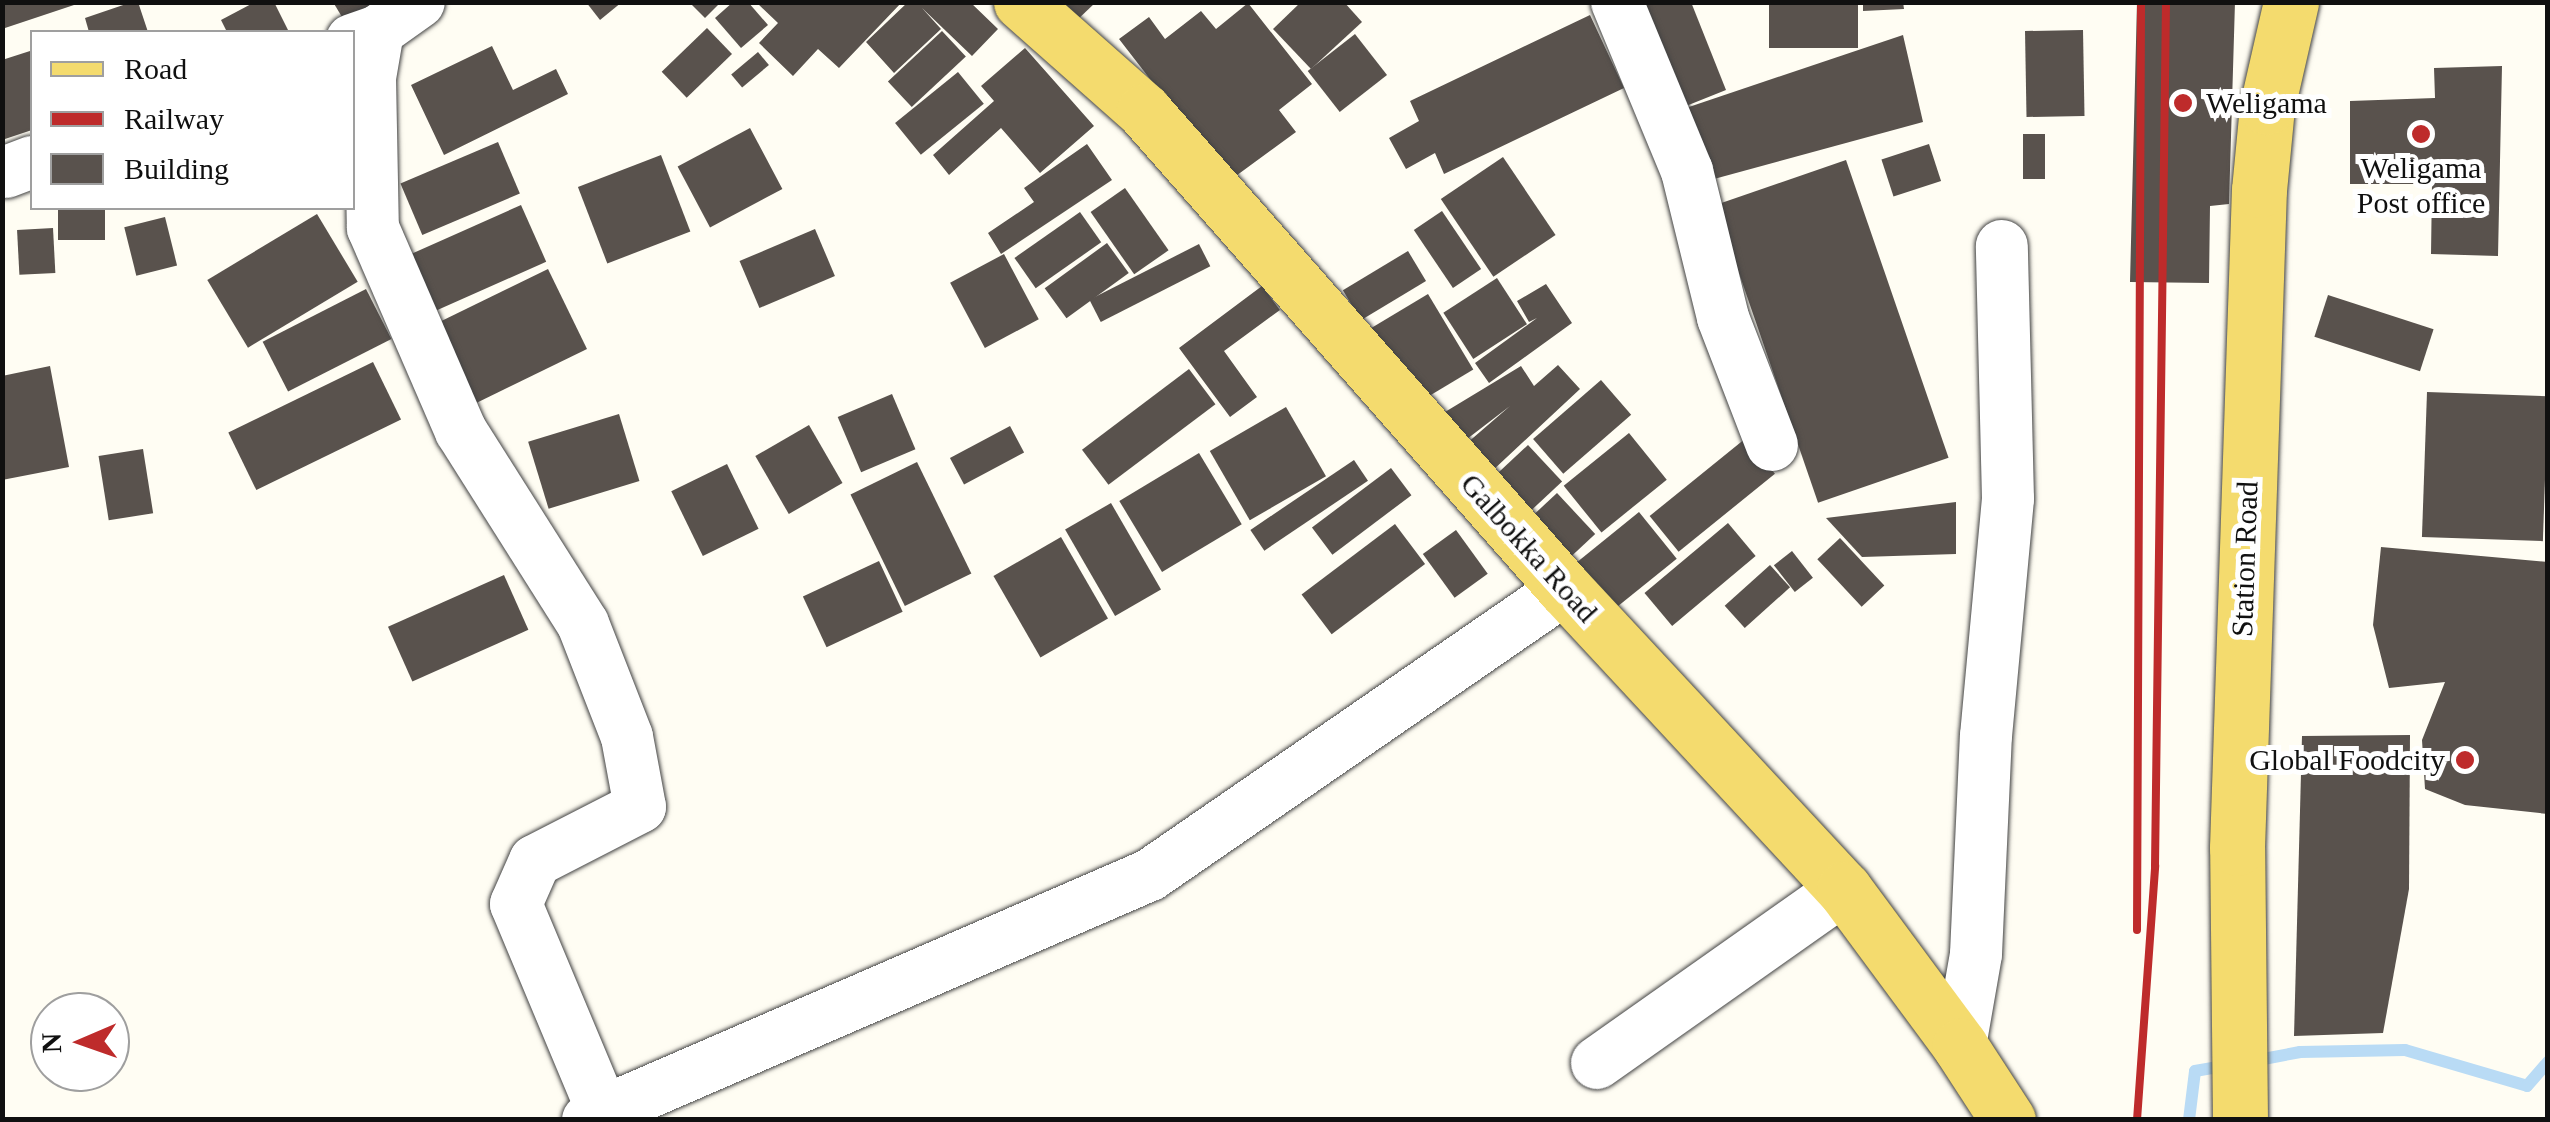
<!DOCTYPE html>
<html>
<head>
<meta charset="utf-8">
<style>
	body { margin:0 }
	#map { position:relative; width:2550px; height:1122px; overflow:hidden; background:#fffdf3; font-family:"Times New Roman",serif }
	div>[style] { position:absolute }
	.stream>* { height:12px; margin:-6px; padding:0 6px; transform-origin:6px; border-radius:6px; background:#b9dbf5 }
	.building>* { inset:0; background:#59524d; transform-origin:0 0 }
	.roads { filter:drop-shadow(0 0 2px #434343) drop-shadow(0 0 2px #434343) }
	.minor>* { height:52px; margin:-26px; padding:0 26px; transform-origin:26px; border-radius:26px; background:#fff }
	.major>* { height:55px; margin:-27.5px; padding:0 27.5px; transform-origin:27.5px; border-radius:27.5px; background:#f4db6e }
	.rail>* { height:8px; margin:-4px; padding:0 4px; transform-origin:4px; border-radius:4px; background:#be2b2b }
	.dots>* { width:28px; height:28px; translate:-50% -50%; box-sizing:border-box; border:5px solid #fff; border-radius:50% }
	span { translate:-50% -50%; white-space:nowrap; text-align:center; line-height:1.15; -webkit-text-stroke:10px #fff; paint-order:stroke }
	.poi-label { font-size:30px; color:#101010 }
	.left { translate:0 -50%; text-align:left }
	.right { translate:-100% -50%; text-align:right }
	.street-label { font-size:30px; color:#101010 }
	.frame { position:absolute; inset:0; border:5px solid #101010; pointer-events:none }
	.legend { position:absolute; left:30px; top:30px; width:325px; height:180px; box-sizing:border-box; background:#fff; border:2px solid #9f9f9f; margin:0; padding:12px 18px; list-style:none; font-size:30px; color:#101010 }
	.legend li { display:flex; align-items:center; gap:20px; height:50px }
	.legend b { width:50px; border:2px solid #9f9f9f }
	.north { position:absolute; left:30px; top:992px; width:100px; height:100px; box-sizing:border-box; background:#fff; border:2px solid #9f9f9f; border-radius:50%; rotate:268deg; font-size:28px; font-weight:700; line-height:40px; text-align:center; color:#101010 }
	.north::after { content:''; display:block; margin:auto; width:35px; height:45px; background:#be2b2b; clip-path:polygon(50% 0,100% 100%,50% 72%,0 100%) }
</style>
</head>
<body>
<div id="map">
	<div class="stream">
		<div style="left:2253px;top:1061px;width:48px;rotate:-10.8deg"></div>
		<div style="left:2300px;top:1052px;width:105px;rotate:-1.1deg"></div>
		<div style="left:2405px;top:1050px;width:127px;rotate:16.4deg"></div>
		<div style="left:2527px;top:1086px;width:32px;rotate:-49deg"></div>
		<div style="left:2189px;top:1120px;width:49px;rotate:-83deg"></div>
		<div style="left:2195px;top:1071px;width:34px;rotate:-10deg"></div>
	</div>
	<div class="building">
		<div style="clip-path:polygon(2px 2px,80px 2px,80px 3px,2px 29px)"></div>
		<div style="clip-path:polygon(132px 2px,138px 2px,148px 32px,89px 32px,85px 18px)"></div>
		<div style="clip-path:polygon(255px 2px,274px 2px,289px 32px,227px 32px,221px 20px)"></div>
		<div style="clip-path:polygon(333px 2px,387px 2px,348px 27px)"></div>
		<div style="clip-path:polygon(586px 2px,622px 2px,600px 20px)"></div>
		<div style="clip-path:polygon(689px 2px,721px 2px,705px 18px)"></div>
		<div style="clip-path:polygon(733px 2px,748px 2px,768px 25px,741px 48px,715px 18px)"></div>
		<div style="clip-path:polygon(756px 2px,902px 2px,839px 68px,818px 49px,793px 76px,759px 43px,778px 23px)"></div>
		<div style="clip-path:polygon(908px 2px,970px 2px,998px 29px,972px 56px,922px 8px,941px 29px,894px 73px,866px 42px)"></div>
		<div style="clip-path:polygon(1054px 2px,1096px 2px,1074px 23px)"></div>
		<div style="clip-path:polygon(1301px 2px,1344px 2px,1362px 22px,1311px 69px,1273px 29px)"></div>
		<div style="clip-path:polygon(1638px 2px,1691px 2px,1726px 90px,1671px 112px)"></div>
		<div style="clip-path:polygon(1863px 2px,1903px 2px,1904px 9px,1863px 11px)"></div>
		<div style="clip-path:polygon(2137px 2px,2235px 2px,2229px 204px,2210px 206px,2209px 283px,2130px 282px)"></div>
		<div style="clip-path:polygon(1248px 3px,1312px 84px,1279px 110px,1296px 132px,1229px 181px,1119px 39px,1149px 17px,1165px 39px,1201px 11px,1216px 29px)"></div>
		<div style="left:1769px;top:5px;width:89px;height:43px"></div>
		<div style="clip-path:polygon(1590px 15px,1624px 88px,1444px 174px,1435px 153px,1406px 169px,1389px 138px,1419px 121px,1410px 101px)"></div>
		<div style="left:707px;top:28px;width:36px;height:63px;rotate:46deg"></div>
		<div style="left:2083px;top:30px;width:86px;height:58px;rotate:89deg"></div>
		<div style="left:942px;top:31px;width:35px;height:74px;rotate:47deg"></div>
		<div style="left:1355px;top:34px;width:52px;height:60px;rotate:52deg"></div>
		<div style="clip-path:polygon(1903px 35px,1923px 122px,1703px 182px,1683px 109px)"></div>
		<div style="clip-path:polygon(492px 46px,513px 90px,556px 69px,568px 94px,444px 155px,411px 85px)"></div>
		<div style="clip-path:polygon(1025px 48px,1094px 126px,1040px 173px,1001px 128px,949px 175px,933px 155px,994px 101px,981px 86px)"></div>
		<div style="clip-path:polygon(30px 51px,32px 130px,2px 140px,2px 60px)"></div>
		<div style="left:758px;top:52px;width:17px;height:35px;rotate:50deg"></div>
		<div style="clip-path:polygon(2502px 66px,2498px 256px,2431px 254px,2432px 184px,2350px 184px,2350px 101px,2435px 98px,2434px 68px)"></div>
		<div style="left:958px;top:72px;width:41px;height:81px;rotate:51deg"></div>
		<div style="left:750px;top:128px;width:69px;height:82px;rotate:62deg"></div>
		<div style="left:2023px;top:134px;width:22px;height:45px"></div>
		<div style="left:498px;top:142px;width:56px;height:106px;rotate:67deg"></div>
		<div style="clip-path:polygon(1087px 144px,1112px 180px,1001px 254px,988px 233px,1034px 202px,1024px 188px)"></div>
		<div style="left:1929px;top:144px;width:39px;height:50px;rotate:72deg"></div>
		<div style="left:661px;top:155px;width:82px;height:89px;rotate:69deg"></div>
		<div style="left:1503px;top:157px;width:94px;height:75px;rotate:56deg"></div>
		<div style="left:1846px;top:160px;width:315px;height:138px;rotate:71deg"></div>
		<div style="left:1125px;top:188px;width:76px;height:42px;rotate:55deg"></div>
		<div style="left:521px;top:205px;width:62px;height:124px;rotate:66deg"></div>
		<div style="left:58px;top:208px;width:47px;height:32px"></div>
		<div style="left:1442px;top:211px;width:70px;height:34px;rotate:56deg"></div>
		<div style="left:1080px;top:212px;width:37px;height:80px;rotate:55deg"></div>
		<div style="left:317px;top:214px;width:79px;height:128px;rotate:59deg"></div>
		<div style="left:165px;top:217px;width:50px;height:42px;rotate:76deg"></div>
		<div style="left:53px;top:228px;width:45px;height:36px;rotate:87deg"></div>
		<div style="left:815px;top:229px;width:51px;height:82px;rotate:67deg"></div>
		<div style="left:1107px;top:243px;width:37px;height:77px;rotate:54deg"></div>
		<div style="left:1199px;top:244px;width:25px;height:123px;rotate:63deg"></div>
		<div style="left:1408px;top:251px;width:35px;height:76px;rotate:59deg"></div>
		<div style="left:1004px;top:254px;width:74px;height:61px;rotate:62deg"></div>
		<div style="left:548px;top:269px;width:89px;height:130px;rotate:64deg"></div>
		<div style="left:1497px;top:278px;width:55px;height:64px;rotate:57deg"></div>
		<div style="clip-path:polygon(1546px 284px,1572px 323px,1489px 383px,1475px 363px,1537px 318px,1529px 322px,1517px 301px)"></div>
		<div style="clip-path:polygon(1262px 286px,1280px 310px,1224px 351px,1257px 397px,1230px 417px,1179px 348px)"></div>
		<div style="left:366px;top:289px;width:56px;height:116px;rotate:63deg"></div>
		<div style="left:1428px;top:294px;width:88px;height:71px;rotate:59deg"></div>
		<div style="left:2328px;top:295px;width:111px;height:44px;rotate:18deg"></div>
		<div style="left:373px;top:362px;width:64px;height:161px;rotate:64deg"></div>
		<div style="clip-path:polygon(1558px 365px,1580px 389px,1491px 472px,1466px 444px,1510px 406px,1467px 439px,1445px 412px,1521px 366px,1534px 386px)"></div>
		<div style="clip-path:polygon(50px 366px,69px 467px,2px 480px,2px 376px)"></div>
		<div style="left:1189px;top:369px;width:44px;height:134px;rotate:53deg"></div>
		<div style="left:1601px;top:380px;width:46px;height:90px;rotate:49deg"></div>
		<div style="left:2427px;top:392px;width:121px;height:145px;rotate:2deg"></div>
		<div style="left:892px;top:394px;width:60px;height:59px;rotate:67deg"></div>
		<div style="left:1286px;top:407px;width:80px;height:88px;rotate:60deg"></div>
		<div style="left:619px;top:414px;width:70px;height:95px;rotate:73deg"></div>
		<div style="left:809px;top:425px;width:67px;height:62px;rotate:60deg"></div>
		<div style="left:1010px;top:426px;width:30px;height:68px;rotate:62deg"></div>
		<div style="left:1629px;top:433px;width:60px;height:84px;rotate:51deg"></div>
		<div style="left:1746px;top:438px;width:46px;height:124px;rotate:51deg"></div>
		<div style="left:1528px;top:445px;width:50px;height:43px;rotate:47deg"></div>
		<div style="left:143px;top:449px;width:65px;height:45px;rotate:81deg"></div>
		<div style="left:1199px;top:453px;width:83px;height:93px;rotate:59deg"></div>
		<div style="left:1354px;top:460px;width:25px;height:125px;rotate:56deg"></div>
		<div style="left:917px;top:462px;width:124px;height:74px;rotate:64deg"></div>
		<div style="left:727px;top:464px;width:72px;height:62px;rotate:64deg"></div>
		<div style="left:1391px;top:468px;width:34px;height:99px;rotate:53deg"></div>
		<div style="left:1557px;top:493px;width:56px;height:41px;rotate:47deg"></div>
		<div style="clip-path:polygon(1956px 502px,1956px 554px,1862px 557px,1826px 518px)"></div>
		<div style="left:1111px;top:503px;width:100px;height:53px;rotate:60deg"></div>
		<div style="left:1639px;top:512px;width:60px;height:85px;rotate:51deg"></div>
		<div style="left:1728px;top:523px;width:43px;height:109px;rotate:50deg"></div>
		<div style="left:1395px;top:524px;width:50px;height:117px;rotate:53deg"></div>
		<div style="left:1456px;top:530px;width:54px;height:41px;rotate:54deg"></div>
		<div style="left:1061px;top:537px;width:94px;height:78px;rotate:60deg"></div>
		<div style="left:1840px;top:538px;width:65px;height:31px;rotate:47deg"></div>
		<div style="clip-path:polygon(2381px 547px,2548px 562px,2548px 814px,2465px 805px,2425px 789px,2422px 740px,2445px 682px,2389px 688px,2373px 625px)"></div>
		<div style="left:1792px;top:551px;width:34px;height:23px;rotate:52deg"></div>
		<div style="left:879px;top:561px;width:56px;height:84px;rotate:65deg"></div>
		<div style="left:1770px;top:565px;width:30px;height:61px;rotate:48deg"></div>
		<div style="left:504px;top:575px;width:60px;height:127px;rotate:66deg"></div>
		<div style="clip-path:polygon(2410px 735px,2409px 889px,2383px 1033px,2294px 1036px,2302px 736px)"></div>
	</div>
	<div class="roads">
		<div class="minor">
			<div style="left:1617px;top:2px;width:183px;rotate:67.5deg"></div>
			<div style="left:1687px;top:171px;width:151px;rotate:76.2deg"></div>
			<div style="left:1723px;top:318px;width:136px;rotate:68.9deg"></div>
			<div style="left:378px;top:31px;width:48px;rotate:99.7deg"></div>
			<div style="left:370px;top:78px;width:150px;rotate:88.9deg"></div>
			<div style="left:373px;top:228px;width:221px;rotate:66.6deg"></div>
			<div style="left:461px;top:431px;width:228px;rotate:57.7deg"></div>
			<div style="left:583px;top:624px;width:121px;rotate:68.7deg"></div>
			<div style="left:627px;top:737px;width:71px;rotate:79.5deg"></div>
			<div style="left:640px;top:807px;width:118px;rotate:152.8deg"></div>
			<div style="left:535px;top:861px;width:47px;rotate:113.8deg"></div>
			<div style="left:516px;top:904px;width:225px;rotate:67.3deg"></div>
			<div style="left:603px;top:1112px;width:17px;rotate:152deg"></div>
			<div style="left:352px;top:40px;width:28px;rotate:-19deg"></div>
			<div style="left:378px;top:31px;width:50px;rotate:-35.3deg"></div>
			<div style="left:6px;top:172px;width:28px;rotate:-21deg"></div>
			<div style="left:1960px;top:1046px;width:93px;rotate:-80.1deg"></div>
			<div style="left:1976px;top:954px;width:218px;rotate:-87.4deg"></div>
			<div style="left:1986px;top:736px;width:238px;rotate:-84.7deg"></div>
			<div style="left:2008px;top:499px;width:253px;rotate:-91.4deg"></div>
			<div style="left:1597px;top:1063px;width:302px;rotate:-35.2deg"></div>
			<div style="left:603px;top:1112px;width:596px;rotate:-23.43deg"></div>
			<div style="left:1150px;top:875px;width:504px;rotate:-34.57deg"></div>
		</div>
		<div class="major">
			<div style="left:1021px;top:2px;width:164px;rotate:41.5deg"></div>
			<div style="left:1144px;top:111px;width:637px;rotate:48.63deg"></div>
			<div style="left:1565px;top:589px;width:410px;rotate:47.1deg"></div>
			<div style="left:1844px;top:889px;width:195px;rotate:53.5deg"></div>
			<div style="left:1960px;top:1046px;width:88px;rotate:57deg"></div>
			<div style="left:2240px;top:1120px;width:272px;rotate:-90.6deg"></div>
			<div style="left:2237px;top:848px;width:658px;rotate:-88.09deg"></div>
			<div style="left:2259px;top:190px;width:83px;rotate:-84.5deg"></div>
			<div style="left:2267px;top:107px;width:108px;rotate:-77.1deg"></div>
		</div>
	</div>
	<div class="rail">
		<div style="left:2137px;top:930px;width:928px;rotate:-89.75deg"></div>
		<div style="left:2137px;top:1120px;width:255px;rotate:-85.9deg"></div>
		<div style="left:2155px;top:866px;width:864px;rotate:-89.27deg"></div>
	</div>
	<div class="dots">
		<div style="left:2183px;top:103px;background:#be2b2b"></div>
		<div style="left:2421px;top:134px;background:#be2b2b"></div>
		<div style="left:2465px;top:760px;background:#be2b2b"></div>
	</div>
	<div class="poi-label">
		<span class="left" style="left:2206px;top:103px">Weligama</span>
		<span style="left:2421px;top:185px">Weligama<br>Post office</span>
		<span class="right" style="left:2445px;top:760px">Global Foodcity</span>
	</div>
	<div class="street-label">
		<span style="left:1529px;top:548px;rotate:48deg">Galbokka Road</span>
		<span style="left:2245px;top:559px;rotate:-88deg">Station Road</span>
	</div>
	<div class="frame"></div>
	<ul class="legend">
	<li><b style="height:12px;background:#f4db6e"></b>Road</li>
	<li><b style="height:12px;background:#be2b2b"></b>Railway</li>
	<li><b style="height:28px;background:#59524d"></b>Building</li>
	</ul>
	<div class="north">N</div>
</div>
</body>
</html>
